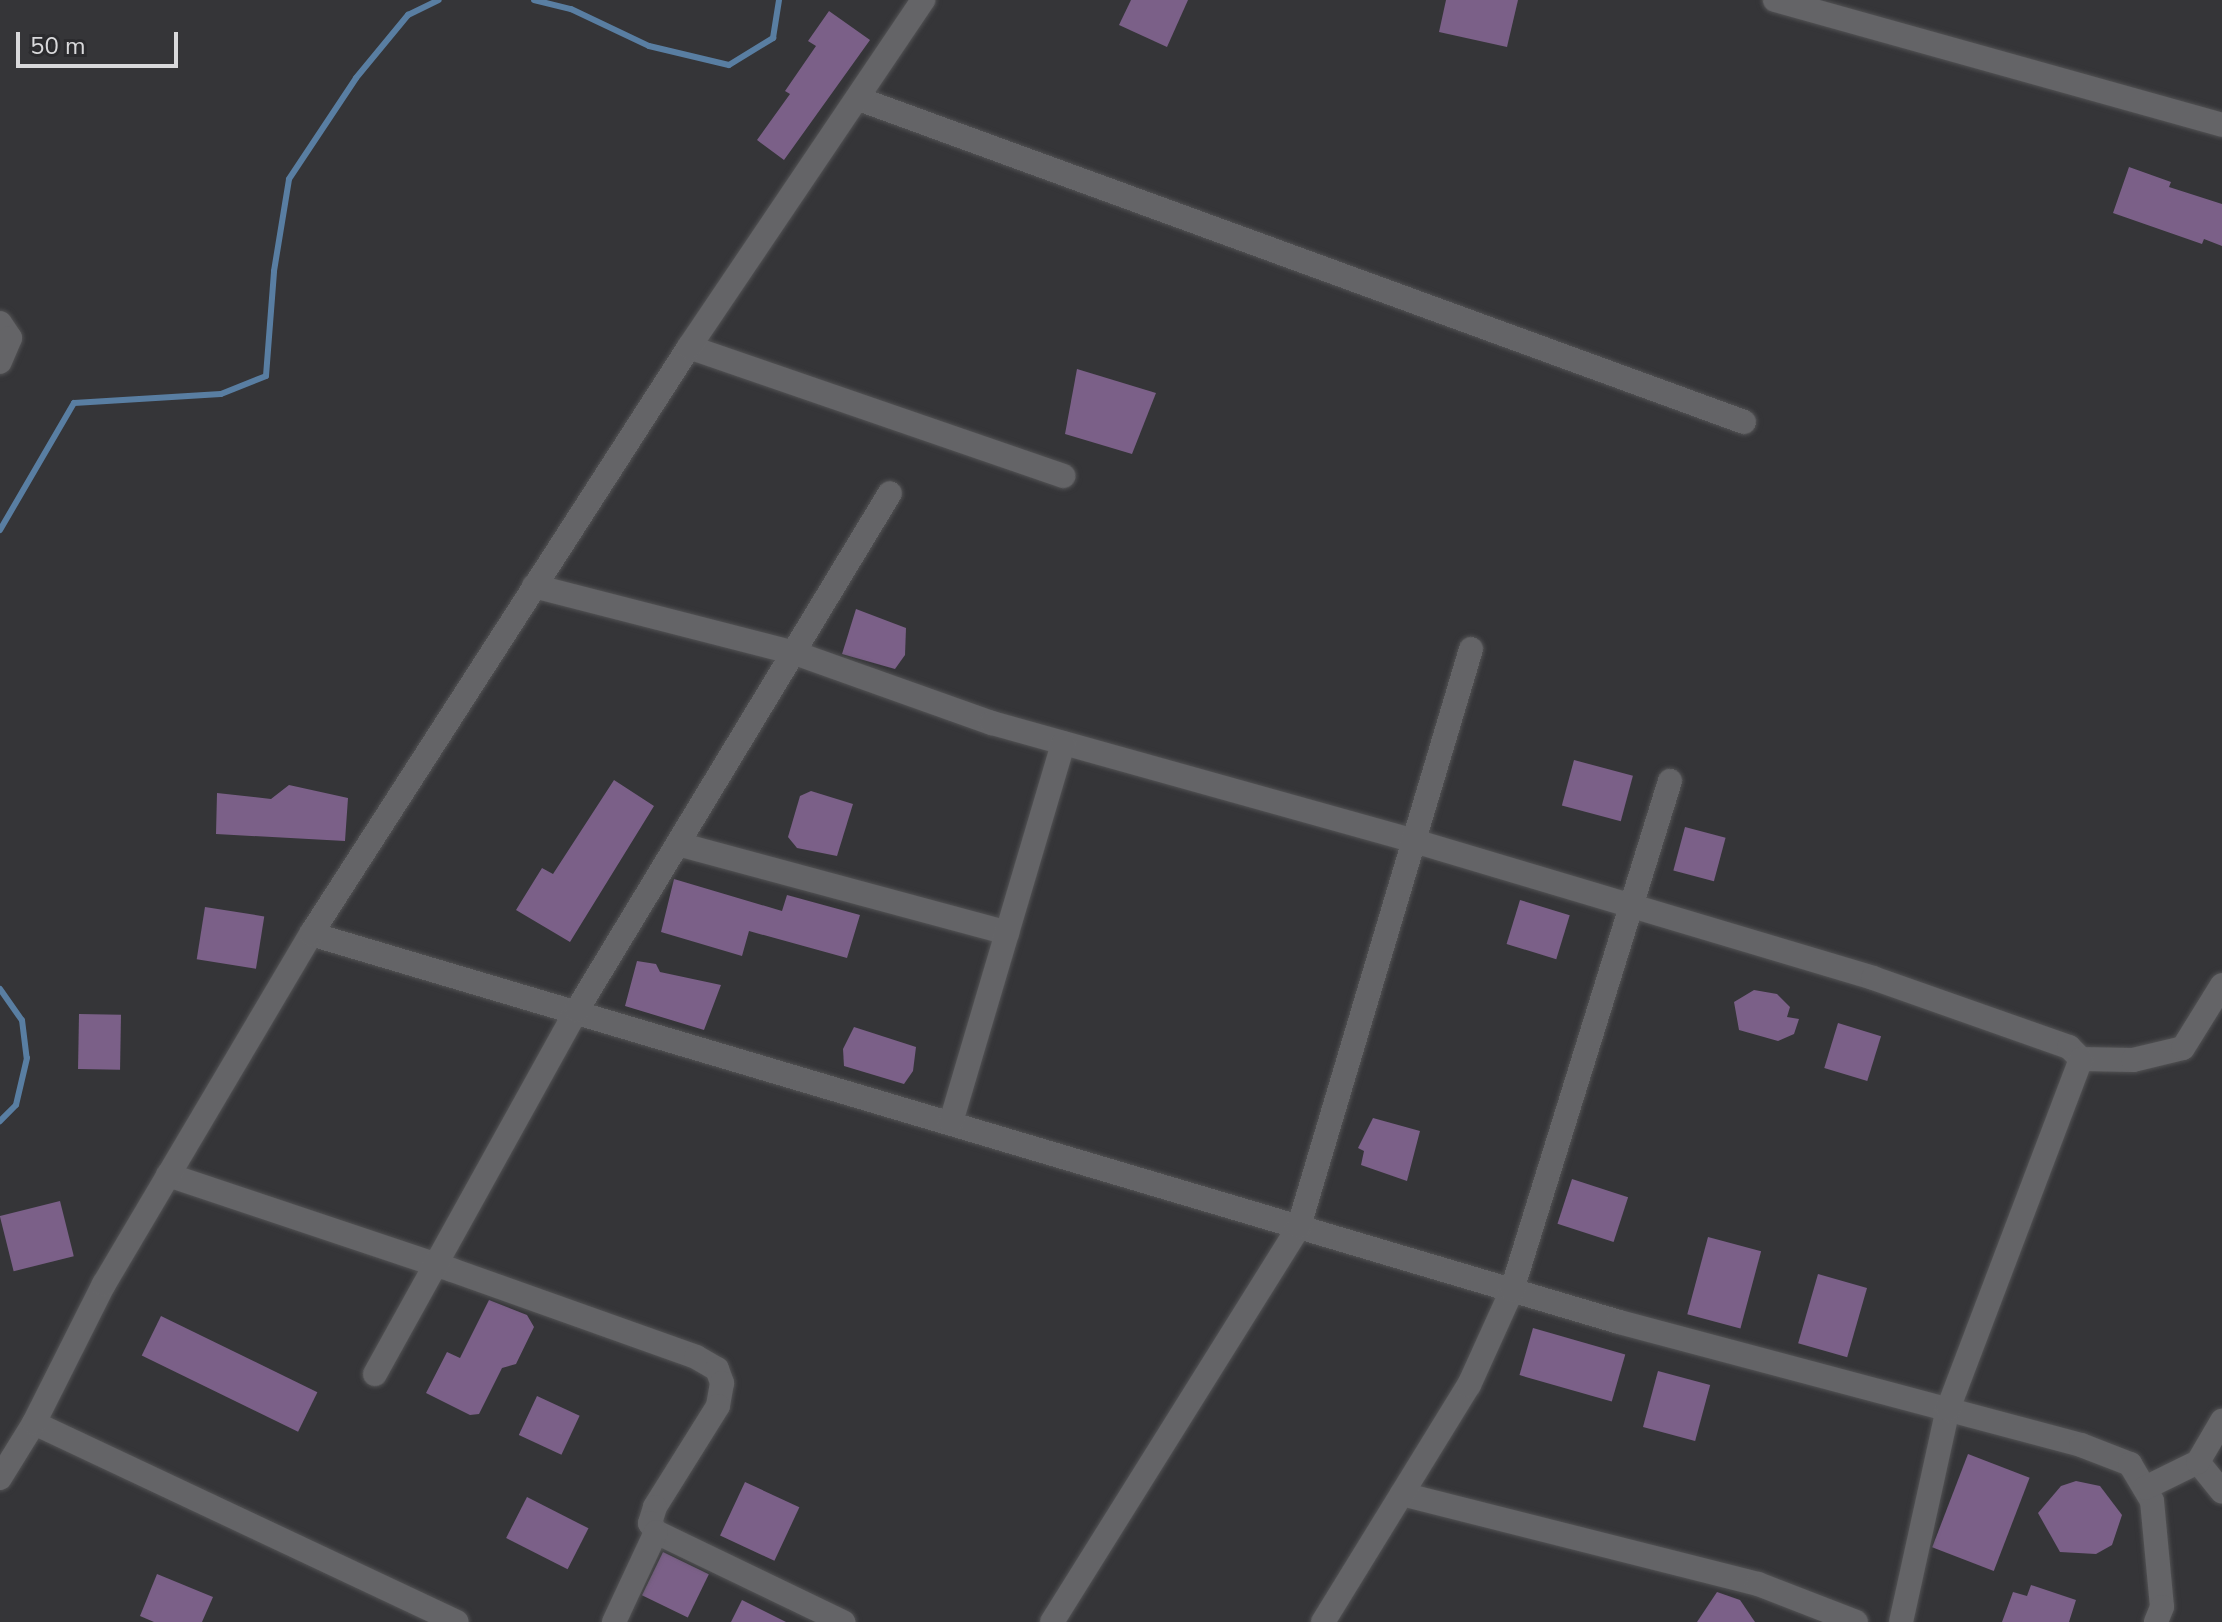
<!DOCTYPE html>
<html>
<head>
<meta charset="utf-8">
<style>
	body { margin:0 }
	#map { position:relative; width:2222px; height:1622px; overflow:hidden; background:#353538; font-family:"Nunito Sans",sans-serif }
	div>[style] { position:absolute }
	.stream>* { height:6px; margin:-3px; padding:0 3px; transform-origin:3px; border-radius:3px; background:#597ea2 }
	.building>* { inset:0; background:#7b6088; transform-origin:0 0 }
	.roads { filter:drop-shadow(0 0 2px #525254) drop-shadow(0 0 2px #525254) }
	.minor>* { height:24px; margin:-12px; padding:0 12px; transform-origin:12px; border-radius:12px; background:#646467 }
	span { translate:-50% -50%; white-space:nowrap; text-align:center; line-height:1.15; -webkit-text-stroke:7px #2b2b2e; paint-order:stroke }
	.scale { position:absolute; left:16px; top:32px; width:162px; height:36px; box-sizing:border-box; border:4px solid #d9d9db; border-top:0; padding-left:10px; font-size:24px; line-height:28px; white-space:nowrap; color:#d9d9db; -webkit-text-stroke:6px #2b2b2e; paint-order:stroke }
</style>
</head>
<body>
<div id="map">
	<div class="stream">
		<div style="left:534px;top:0;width:38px;rotate:14deg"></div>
		<div style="left:571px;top:9px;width:86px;rotate:25.4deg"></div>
		<div style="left:649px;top:46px;width:82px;rotate:13.4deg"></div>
		<div style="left:729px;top:65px;width:52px;rotate:-31.5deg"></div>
		<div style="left:773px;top:38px;width:38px;rotate:-81deg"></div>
		<div style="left:0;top:530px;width:147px;rotate:-59.8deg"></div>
		<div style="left:74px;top:403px;width:147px;rotate:-3.5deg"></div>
		<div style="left:221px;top:394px;width:48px;rotate:-21.8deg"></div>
		<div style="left:266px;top:376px;width:105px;rotate:-85.6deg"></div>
		<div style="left:274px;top:271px;width:93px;rotate:-80.7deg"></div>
		<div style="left:289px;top:179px;width:121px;rotate:-56.4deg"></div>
		<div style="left:356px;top:78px;width:82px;rotate:-50.5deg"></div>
		<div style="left:408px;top:15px;width:34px;rotate:-26deg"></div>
		<div style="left:0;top:989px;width:38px;rotate:55deg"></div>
		<div style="left:22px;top:1020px;width:38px;rotate:83deg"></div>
		<div style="left:27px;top:1058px;width:48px;rotate:103.2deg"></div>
		<div style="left:16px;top:1105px;width:23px;rotate:135deg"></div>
	</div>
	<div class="building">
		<div style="clip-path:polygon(1131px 0,1188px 0,1167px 47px,1119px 25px)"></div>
		<div style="clip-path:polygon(1446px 0,1518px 0,1507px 47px,1439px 32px)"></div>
		<div style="clip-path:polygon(829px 11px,870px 40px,784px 160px,757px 140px,790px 94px,785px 91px,816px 46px,808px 41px)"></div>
		<div style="clip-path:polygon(2129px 167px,2171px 182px,2169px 187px,2222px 204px,2222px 246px,2204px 239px,2202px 244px,2113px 213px)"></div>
		<div style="clip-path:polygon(1077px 369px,1156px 393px,1132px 454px,1065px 434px)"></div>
		<div style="clip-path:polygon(856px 609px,906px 628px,905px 655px,895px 669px,842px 654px)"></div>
		<div style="left:1574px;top:760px;width:61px;height:47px;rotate:15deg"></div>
		<div style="clip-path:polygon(614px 780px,654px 806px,570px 942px,516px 910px,542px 868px,553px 874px)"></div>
		<div style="clip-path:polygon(289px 785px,348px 798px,345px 841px,216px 834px,217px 793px,271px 799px)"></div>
		<div style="clip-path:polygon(811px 791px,853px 804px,837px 856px,797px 848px,788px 837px,800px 796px)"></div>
		<div style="left:1685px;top:827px;width:42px;height:45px;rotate:15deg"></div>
		<div style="clip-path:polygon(674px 879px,782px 911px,787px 895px,860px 915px,847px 958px,749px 931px,742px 956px,661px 932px)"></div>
		<div style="left:1520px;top:900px;width:52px;height:46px;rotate:17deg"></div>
		<div style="left:205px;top:907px;width:60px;height:53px;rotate:9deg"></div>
		<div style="clip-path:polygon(637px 961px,656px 964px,660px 972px,721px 985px,704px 1030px,625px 1006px)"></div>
		<div style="clip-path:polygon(1754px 990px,1777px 994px,1790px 1007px,1787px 1017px,1799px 1019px,1794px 1034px,1778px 1041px,1739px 1030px,1734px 1002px)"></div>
		<div style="left:79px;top:1014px;width:42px;height:55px;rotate:1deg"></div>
		<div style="left:1838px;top:1023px;width:45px;height:47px;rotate:17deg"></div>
		<div style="clip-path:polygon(854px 1027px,916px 1047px,913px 1071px,904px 1084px,844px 1066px,843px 1049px)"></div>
		<div style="clip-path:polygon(1373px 1118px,1420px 1131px,1407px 1181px,1361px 1165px,1364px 1151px,1358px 1148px)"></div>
		<div style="left:1572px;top:1179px;width:59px;height:47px;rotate:18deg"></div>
		<div style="left:60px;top:1201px;width:57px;height:62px;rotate:76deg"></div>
		<div style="left:1708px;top:1237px;width:55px;height:80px;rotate:15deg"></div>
		<div style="left:1818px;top:1274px;width:51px;height:72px;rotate:16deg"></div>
		<div style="clip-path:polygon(489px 1300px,527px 1315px,534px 1327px,516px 1364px,502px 1368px,479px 1414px,470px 1415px,426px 1393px,447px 1352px,460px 1358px)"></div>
		<div style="left:161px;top:1316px;width:174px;height:44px;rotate:26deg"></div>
		<div style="left:1533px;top:1328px;width:96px;height:49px;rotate:16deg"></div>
		<div style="left:1658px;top:1371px;width:54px;height:58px;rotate:15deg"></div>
		<div style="left:537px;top:1396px;width:47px;height:43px;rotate:25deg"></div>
		<div style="left:1968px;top:1454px;width:66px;height:100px;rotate:21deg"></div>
		<div style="clip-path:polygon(2076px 1481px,2100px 1486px,2122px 1515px,2112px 1545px,2096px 1554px,2060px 1552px,2038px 1513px,2061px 1486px)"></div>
		<div style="left:745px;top:1482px;width:60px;height:59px;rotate:25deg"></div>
		<div style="left:527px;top:1497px;width:69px;height:46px;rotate:27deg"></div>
		<div style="left:663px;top:1552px;width:51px;height:48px;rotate:26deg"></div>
		<div style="clip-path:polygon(157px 1574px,213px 1597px,202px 1622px,154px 1622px,140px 1616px)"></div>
		<div style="clip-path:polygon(2031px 1585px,2076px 1600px,2069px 1622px,2002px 1622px,2013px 1592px,2027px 1596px)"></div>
		<div style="clip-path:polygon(1717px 1592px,1740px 1600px,1755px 1622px,1697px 1622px)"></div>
		<div style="clip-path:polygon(742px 1600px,786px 1622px,731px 1622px)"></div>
	</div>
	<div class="roads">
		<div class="minor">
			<div style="left:1775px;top:0;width:464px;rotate:15.6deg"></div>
			<div style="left:859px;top:99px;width:942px;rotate:20.05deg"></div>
			<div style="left:0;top:323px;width:18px;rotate:56deg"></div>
			<div style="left:10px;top:338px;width:26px;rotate:113deg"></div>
			<div style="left:689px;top:347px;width:396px;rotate:19deg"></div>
			<div style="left:534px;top:586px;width:269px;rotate:14.4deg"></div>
			<div style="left:795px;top:653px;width:209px;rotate:19.6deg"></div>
			<div style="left:992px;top:723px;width:438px;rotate:15.6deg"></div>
			<div style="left:1414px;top:841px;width:479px;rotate:16.6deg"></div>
			<div style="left:1873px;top:978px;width:208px;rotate:19.4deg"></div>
			<div style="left:2069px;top:1047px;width:17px;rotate:45deg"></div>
			<div style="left:2081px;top:1059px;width:52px;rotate:1.1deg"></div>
			<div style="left:2133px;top:1060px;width:51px;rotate:-13.5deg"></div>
			<div style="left:2183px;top:1048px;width:74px;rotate:-58.2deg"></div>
			<div style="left:678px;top:844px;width:341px;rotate:15.1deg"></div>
			<div style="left:311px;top:934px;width:1364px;rotate:16.52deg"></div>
			<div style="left:1619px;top:1322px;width:478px;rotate:14.9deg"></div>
			<div style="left:2081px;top:1445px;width:53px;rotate:21.2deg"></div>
			<div style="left:2130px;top:1464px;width:43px;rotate:59.3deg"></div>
			<div style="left:2152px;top:1501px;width:106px;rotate:84.6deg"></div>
			<div style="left:2162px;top:1607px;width:16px;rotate:112deg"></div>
			<div style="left:951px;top:1122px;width:395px;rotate:-73.5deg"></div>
			<div style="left:168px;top:1175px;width:299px;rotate:18.5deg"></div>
			<div style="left:452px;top:1270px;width:259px;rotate:19.6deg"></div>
			<div style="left:696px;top:1357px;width:24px;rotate:30deg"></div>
			<div style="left:717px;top:1369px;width:15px;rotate:70deg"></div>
			<div style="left:722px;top:1383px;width:23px;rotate:100deg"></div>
			<div style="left:718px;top:1406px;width:119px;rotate:122deg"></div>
			<div style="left:655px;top:1507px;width:17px;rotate:107deg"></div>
			<div style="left:650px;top:1523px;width:11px;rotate:56deg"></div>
			<div style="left:656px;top:1532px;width:208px;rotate:25.7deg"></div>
			<div style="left:375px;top:1374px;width:416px;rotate:-61deg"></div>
			<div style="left:577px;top:1010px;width:604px;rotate:-58.81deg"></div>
			<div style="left:34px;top:1423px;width:467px;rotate:25.2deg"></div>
			<div style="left:2198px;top:1462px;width:38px;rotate:51deg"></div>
			<div style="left:0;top:1478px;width:65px;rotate:-58.3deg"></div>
			<div style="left:34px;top:1423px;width:156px;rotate:-63.3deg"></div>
			<div style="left:104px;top:1284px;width:407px;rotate:-59.4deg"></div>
			<div style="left:311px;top:934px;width:698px;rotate:-57.22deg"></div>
			<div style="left:689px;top:347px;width:419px;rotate:-56deg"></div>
			<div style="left:2145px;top:1488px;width:59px;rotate:-26.1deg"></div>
			<div style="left:2198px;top:1462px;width:48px;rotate:-59.7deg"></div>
			<div style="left:1402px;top:1494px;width:367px;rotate:14.2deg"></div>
			<div style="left:1758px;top:1584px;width:105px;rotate:21.2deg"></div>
			<div style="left:614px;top:1622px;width:99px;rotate:-65deg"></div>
			<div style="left:1052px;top:1622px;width:467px;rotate:-58deg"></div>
			<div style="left:1299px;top:1226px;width:602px;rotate:-73.4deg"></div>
			<div style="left:1323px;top:1622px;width:278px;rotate:-58.4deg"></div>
			<div style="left:1469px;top:1385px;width:104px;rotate:-65.6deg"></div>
			<div style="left:1512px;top:1290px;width:533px;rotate:-72.76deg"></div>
			<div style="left:1901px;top:1622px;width:218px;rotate:-77.6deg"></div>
			<div style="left:1948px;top:1409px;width:374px;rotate:-69.2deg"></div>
		</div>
	</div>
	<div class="scale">50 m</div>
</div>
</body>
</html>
